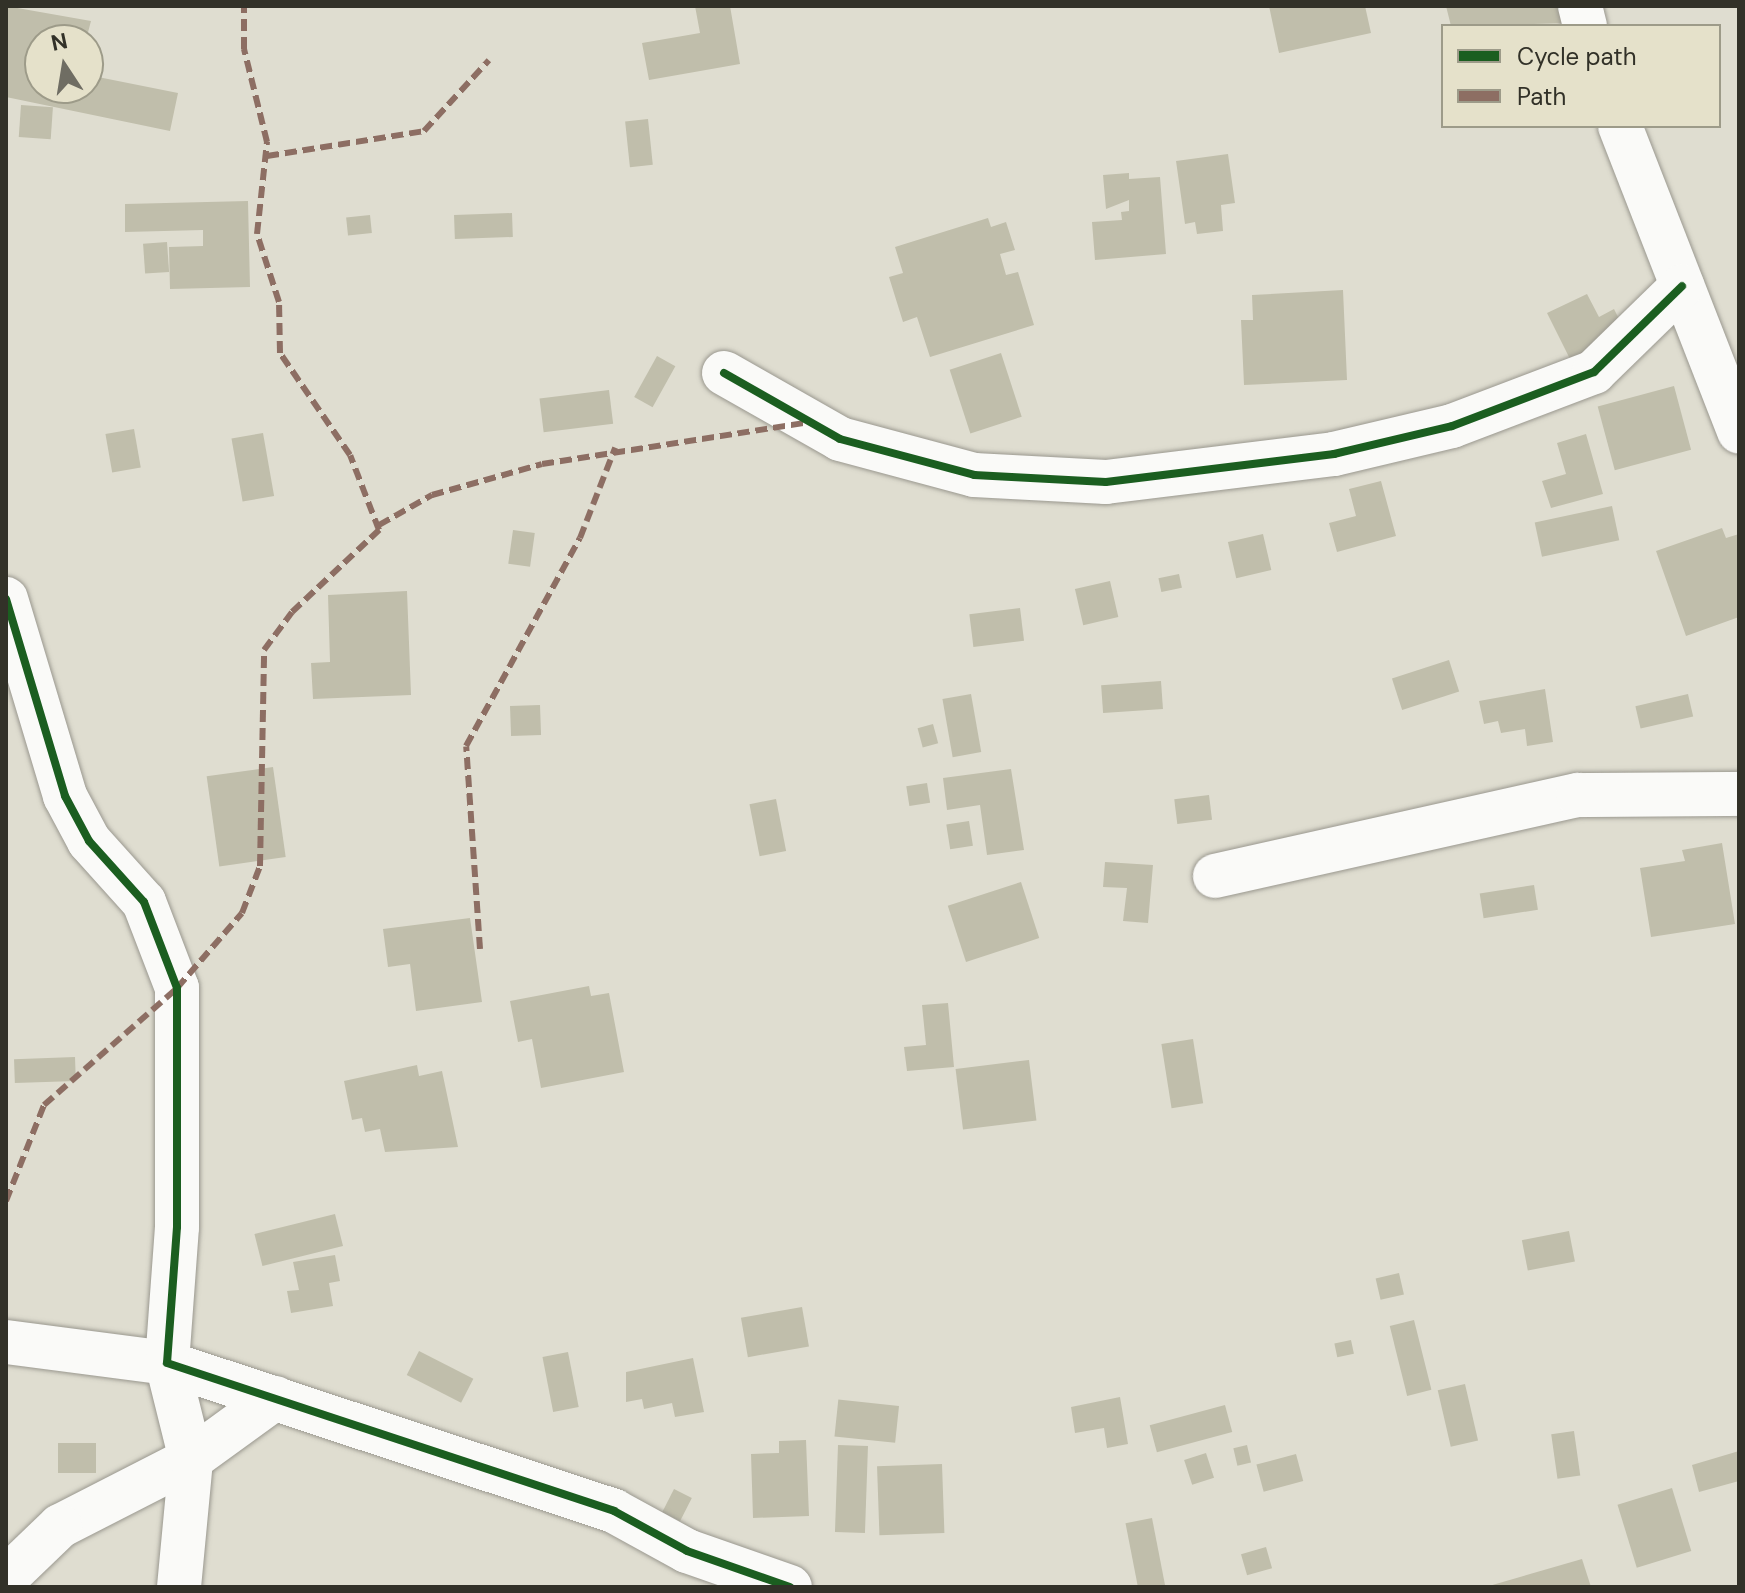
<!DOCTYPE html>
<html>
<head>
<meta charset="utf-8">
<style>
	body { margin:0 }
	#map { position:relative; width:1745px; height:1593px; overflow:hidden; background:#dfddd0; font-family:"DM Sans",sans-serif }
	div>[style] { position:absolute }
	.building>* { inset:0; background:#c0beab; transform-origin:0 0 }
	.roads { filter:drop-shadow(0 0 2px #9a988f) drop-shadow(0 0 2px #9a988f) }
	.minor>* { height:44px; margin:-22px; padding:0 22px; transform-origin:22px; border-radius:22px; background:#fafaf8 }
	.quiet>* { height:6px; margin-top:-3px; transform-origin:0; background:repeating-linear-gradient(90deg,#8d6e63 0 12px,transparent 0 18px) }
	.cycleway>* { height:8px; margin:-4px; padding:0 4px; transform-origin:4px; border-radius:4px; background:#1b5e20 }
	span { translate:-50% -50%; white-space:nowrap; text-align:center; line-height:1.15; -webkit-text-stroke:7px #e5e1ca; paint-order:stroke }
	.frame { position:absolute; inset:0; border:8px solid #323128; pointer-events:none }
	.legend { position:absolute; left:1441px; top:24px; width:280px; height:104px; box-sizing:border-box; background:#e5e1ca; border:2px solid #9d9b89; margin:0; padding:10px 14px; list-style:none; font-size:24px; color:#323128 }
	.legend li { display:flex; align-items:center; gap:16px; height:40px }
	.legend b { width:40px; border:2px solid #9d9b89 }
	.north { position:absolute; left:24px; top:24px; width:80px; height:80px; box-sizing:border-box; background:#e5e1ca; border:2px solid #9d9b89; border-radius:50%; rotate:348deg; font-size:22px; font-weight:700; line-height:32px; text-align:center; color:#323128 }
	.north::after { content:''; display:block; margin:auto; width:28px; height:36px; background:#6f6d63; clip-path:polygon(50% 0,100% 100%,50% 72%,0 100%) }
</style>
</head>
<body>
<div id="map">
	<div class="building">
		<div style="clip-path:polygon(6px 6px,91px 21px,86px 40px,40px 40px,40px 88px,88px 88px,88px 75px,178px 93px,170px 131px,6px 97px)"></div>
		<div style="clip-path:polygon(695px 6px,730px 6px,740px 64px,649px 80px,642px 43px,700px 33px)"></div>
		<div style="clip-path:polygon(1269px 6px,1365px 6px,1371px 33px,1279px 53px)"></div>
		<div style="clip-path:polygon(1446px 6px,1568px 6px,1571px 23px,1451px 26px)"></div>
		<div style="left:21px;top:105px;width:32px;height:32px;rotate:4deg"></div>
		<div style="left:648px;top:119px;width:46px;height:23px;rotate:84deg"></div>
		<div style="clip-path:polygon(1228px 154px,1235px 203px,1221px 205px,1223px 231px,1197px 234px,1195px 222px,1185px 224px,1176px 161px)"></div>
		<div style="clip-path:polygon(1129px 173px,1129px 179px,1160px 177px,1166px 254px,1095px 260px,1092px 222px,1122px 220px,1121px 212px,1129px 211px,1129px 200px,1106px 209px,1103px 175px)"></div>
		<div style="clip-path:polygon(248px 201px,250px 287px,170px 289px,169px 247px,203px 246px,203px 230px,125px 232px,125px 204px)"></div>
		<div style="left:512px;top:213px;width:24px;height:58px;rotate:88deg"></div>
		<div style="left:370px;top:215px;width:18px;height:24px;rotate:84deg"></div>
		<div style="clip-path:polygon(988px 218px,991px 227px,1006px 222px,1015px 250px,1000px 254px,1006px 275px,1018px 272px,1034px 325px,930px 357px,917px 317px,903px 322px,889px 277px,903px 273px,895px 247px)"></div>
		<div style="left:167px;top:242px;width:30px;height:24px;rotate:86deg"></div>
		<div style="clip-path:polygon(1343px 290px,1347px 380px,1244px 385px,1241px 320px,1253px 320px,1252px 295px)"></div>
		<div style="clip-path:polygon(1587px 294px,1599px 317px,1614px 309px,1630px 341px,1575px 369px,1547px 313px)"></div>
		<div style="left:1001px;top:353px;width:67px;height:54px;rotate:72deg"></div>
		<div style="left:657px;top:356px;width:21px;height:47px;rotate:29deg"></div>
		<div style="left:1674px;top:386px;width:66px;height:79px;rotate:75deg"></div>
		<div style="left:609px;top:390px;width:34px;height:70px;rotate:83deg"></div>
		<div style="left:134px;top:429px;width:39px;height:29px;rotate:80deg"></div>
		<div style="left:263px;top:433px;width:64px;height:32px;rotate:80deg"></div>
		<div style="clip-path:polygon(1586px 434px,1603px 494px,1551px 508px,1542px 481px,1566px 474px,1557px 443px)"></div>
		<div style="clip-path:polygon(1381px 481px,1396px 536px,1337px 552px,1329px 523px,1356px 516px,1349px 489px)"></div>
		<div style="left:1612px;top:506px;width:35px;height:79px;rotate:78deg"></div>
		<div style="clip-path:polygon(1722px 528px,1726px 538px,1739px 534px,1739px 617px,1686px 636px,1656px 551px)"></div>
		<div style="left:513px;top:530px;width:22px;height:34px;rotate:8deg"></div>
		<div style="left:1263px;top:534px;width:37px;height:36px;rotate:77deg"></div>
		<div style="left:1179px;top:574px;width:14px;height:21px;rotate:78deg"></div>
		<div style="left:1110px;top:581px;width:37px;height:36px;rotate:77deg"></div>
		<div style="clip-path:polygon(407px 591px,411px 695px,313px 699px,311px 663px,330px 662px,328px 595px)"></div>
		<div style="left:1020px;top:608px;width:33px;height:51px;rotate:83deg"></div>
		<div style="left:1449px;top:660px;width:33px;height:60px;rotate:72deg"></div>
		<div style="left:1161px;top:681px;width:28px;height:60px;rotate:86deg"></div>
		<div style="clip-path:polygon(1545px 689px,1553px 742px,1527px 746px,1525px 729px,1501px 733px,1498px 721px,1484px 724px,1479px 701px)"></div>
		<div style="left:971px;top:694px;width:59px;height:29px;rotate:80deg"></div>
		<div style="left:1688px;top:694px;width:23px;height:54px;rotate:77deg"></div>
		<div style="left:540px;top:705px;width:30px;height:30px;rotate:88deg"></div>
		<div style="left:933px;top:724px;width:20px;height:16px;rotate:75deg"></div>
		<div style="left:273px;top:767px;width:91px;height:67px;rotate:82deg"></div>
		<div style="clip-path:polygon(1011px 769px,1024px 850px,987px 855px,980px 805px,947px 810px,943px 778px)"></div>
		<div style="left:927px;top:783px;width:20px;height:21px;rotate:81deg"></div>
		<div style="left:1209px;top:795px;width:25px;height:35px;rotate:83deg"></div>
		<div style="left:776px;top:799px;width:53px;height:27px;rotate:79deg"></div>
		<div style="left:969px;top:821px;width:25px;height:23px;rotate:81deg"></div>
		<div style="clip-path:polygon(1722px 843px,1735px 924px,1651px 937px,1640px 868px,1685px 861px,1682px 850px)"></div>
		<div style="clip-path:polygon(1105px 862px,1153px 865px,1148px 923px,1123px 921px,1127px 888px,1103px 887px)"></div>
		<div style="left:1021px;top:882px;width:59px;height:77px;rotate:72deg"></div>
		<div style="left:1534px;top:885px;width:25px;height:55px;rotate:81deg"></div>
		<div style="clip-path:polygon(470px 918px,482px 1002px,416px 1011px,410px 964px,388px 967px,383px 929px)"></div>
		<div style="clip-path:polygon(589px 986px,591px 996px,609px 993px,624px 1072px,541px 1088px,532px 1039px,518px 1042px,510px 1001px)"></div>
		<div style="clip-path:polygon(948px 1003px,954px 1067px,907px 1071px,904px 1047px,926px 1045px,922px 1005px)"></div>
		<div style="left:1193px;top:1039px;width:65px;height:32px;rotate:81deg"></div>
		<div style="left:75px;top:1057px;width:24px;height:61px;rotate:88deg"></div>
		<div style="left:1029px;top:1060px;width:61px;height:74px;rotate:83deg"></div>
		<div style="clip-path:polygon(417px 1065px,419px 1076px,442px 1071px,458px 1147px,385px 1152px,380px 1129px,365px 1132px,362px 1118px,352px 1120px,344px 1081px)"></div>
		<div style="left:335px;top:1214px;width:33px;height:83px;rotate:76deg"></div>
		<div style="left:1569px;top:1231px;width:31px;height:48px;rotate:79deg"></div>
		<div style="clip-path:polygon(335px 1255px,340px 1281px,329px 1283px,333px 1306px,291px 1313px,287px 1291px,299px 1290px,293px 1262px)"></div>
		<div style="left:1399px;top:1273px;width:22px;height:24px;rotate:77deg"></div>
		<div style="left:802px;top:1307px;width:40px;height:62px;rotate:80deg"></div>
		<div style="left:1414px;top:1320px;width:72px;height:25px;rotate:76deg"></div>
		<div style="left:1351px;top:1340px;width:14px;height:17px;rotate:78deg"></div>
		<div style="left:419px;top:1351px;width:61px;height:27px;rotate:27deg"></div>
		<div style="left:568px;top:1352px;width:56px;height:26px;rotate:79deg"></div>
		<div style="clip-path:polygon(693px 1358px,704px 1412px,675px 1417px,672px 1403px,644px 1409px,642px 1399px,626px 1402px,626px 1372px)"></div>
		<div style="left:1465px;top:1384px;width:58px;height:28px;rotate:77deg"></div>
		<div style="clip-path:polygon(1120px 1397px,1128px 1444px,1107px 1448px,1104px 1428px,1075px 1433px,1071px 1407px)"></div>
		<div style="left:1225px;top:1405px;width:28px;height:78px;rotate:75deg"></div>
		<div style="left:899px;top:1406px;width:37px;height:61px;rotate:96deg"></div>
		<div style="left:1574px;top:1431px;width:45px;height:23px;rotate:82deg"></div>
		<div style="clip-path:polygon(806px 1440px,809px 1516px,753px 1518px,751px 1454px,779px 1453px,779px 1441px)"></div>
		<div style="left:58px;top:1443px;width:38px;height:30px"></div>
		<div style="left:838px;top:1445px;width:30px;height:87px;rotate:2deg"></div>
		<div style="left:1247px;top:1445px;width:18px;height:14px;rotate:77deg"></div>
		<div style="clip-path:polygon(1739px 1451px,1739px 1481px,1699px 1492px,1692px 1465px)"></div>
		<div style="left:1206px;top:1453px;width:26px;height:23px;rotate:72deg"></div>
		<div style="left:1296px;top:1454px;width:28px;height:41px;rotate:75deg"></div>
		<div style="left:942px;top:1464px;width:69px;height:65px;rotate:88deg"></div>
		<div style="left:1672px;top:1488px;width:66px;height:57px;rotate:73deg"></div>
		<div style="left:674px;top:1489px;width:20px;height:26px;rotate:27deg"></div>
		<div style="left:1152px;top:1518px;width:70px;height:27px;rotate:79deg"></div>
		<div style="left:1266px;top:1547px;width:22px;height:26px;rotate:74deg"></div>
		<div style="clip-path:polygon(1582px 1559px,1591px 1587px,1489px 1587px,1489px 1586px)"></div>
	</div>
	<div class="roads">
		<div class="minor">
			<div style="left:1580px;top:6px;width:21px;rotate:76deg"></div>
			<div style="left:1620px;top:126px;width:328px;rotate:68.7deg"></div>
			<div style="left:724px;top:373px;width:133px;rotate:29.6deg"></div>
			<div style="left:840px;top:439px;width:139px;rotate:15deg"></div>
			<div style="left:974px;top:475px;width:132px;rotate:3deg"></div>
			<div style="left:1106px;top:482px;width:230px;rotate:-7deg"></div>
			<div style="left:1334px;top:454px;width:121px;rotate:-13.3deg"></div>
			<div style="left:1452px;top:426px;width:152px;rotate:-20.8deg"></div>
			<div style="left:1594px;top:372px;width:123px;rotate:-44.3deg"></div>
			<div style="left:6px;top:599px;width:206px;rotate:73.3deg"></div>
			<div style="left:65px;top:796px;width:51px;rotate:61.9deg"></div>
			<div style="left:89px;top:841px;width:82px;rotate:48deg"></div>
			<div style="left:144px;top:902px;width:92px;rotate:69deg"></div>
			<div style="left:177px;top:988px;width:239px;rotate:90deg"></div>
			<div style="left:177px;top:1227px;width:136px;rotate:94.2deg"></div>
			<div style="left:167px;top:1363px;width:471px;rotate:18.3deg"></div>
			<div style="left:614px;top:1511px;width:83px;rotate:28.7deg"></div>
			<div style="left:687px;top:1551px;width:109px;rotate:19.3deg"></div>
			<div style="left:1215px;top:876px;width:372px;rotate:-12.6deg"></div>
			<div style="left:1578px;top:795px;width:161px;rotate:-0.4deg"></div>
			<div style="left:6px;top:1342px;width:162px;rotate:7.4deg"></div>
			<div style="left:167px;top:1363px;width:99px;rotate:76deg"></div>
			<div style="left:191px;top:1459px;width:147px;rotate:152.9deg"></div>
			<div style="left:60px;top:1526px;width:75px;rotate:136.1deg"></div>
			<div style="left:179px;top:1587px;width:129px;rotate:-84.6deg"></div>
			<div style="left:191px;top:1459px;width:104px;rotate:-36deg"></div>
		</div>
	</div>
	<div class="quiet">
		<div style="left:267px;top:156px;width:159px;rotate:-9deg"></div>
		<div style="left:424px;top:131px;width:96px;rotate:-47.5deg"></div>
		<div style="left:379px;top:525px;width:61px;rotate:-29.5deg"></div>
		<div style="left:432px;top:495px;width:114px;rotate:-15.7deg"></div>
		<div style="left:542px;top:464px;width:266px;rotate:-8.9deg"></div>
		<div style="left:480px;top:949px;width:203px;rotate:-93.9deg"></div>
		<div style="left:466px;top:746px;width:237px;rotate:-61.3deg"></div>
		<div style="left:580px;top:538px;width:97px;rotate:-68.7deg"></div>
		<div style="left:6px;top:1201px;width:103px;rotate:-68.4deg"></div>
		<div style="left:44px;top:1105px;width:177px;rotate:-41.3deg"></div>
		<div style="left:177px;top:988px;width:99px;rotate:-49.1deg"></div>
		<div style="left:242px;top:913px;width:50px;rotate:-69deg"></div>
		<div style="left:260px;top:866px;width:216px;rotate:-88.9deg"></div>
		<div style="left:264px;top:650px;width:47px;rotate:-53.6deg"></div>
		<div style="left:292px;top:612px;width:120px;rotate:-43.3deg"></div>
		<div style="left:379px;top:530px;width:80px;rotate:-111.1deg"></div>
		<div style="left:350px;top:455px;width:124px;rotate:-124.5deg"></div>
		<div style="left:280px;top:353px;width:51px;rotate:-91.1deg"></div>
		<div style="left:279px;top:302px;width:71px;rotate:-107.9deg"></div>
		<div style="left:257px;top:234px;width:93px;rotate:-83.8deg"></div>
		<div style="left:267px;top:142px;width:96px;rotate:-103.9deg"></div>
		<div style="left:244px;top:49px;width:43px;rotate:-90deg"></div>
	</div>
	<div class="cycleway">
		<div style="left:724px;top:373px;width:133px;rotate:29.6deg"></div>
		<div style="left:840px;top:439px;width:139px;rotate:15deg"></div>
		<div style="left:974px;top:475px;width:132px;rotate:3deg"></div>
		<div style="left:1106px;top:482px;width:230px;rotate:-7deg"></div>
		<div style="left:1334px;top:454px;width:121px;rotate:-13.3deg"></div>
		<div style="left:1452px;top:426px;width:152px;rotate:-20.8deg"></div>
		<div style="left:1594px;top:372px;width:123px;rotate:-44.3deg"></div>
		<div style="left:6px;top:599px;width:206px;rotate:73.3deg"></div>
		<div style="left:65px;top:796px;width:51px;rotate:61.9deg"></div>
		<div style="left:89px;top:841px;width:82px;rotate:48deg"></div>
		<div style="left:144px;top:902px;width:92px;rotate:69deg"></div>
		<div style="left:177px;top:988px;width:239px;rotate:90deg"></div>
		<div style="left:177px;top:1227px;width:136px;rotate:94.2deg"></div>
		<div style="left:167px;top:1363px;width:471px;rotate:18.3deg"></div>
		<div style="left:614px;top:1511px;width:83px;rotate:28.7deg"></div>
		<div style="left:687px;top:1551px;width:109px;rotate:19.3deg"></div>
	</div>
	<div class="frame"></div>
	<ul class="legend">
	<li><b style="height:10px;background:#1b5e20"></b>Cycle path</li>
	<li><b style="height:10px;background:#8d6e63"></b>Path</li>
	</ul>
	<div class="north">N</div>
</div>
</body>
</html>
